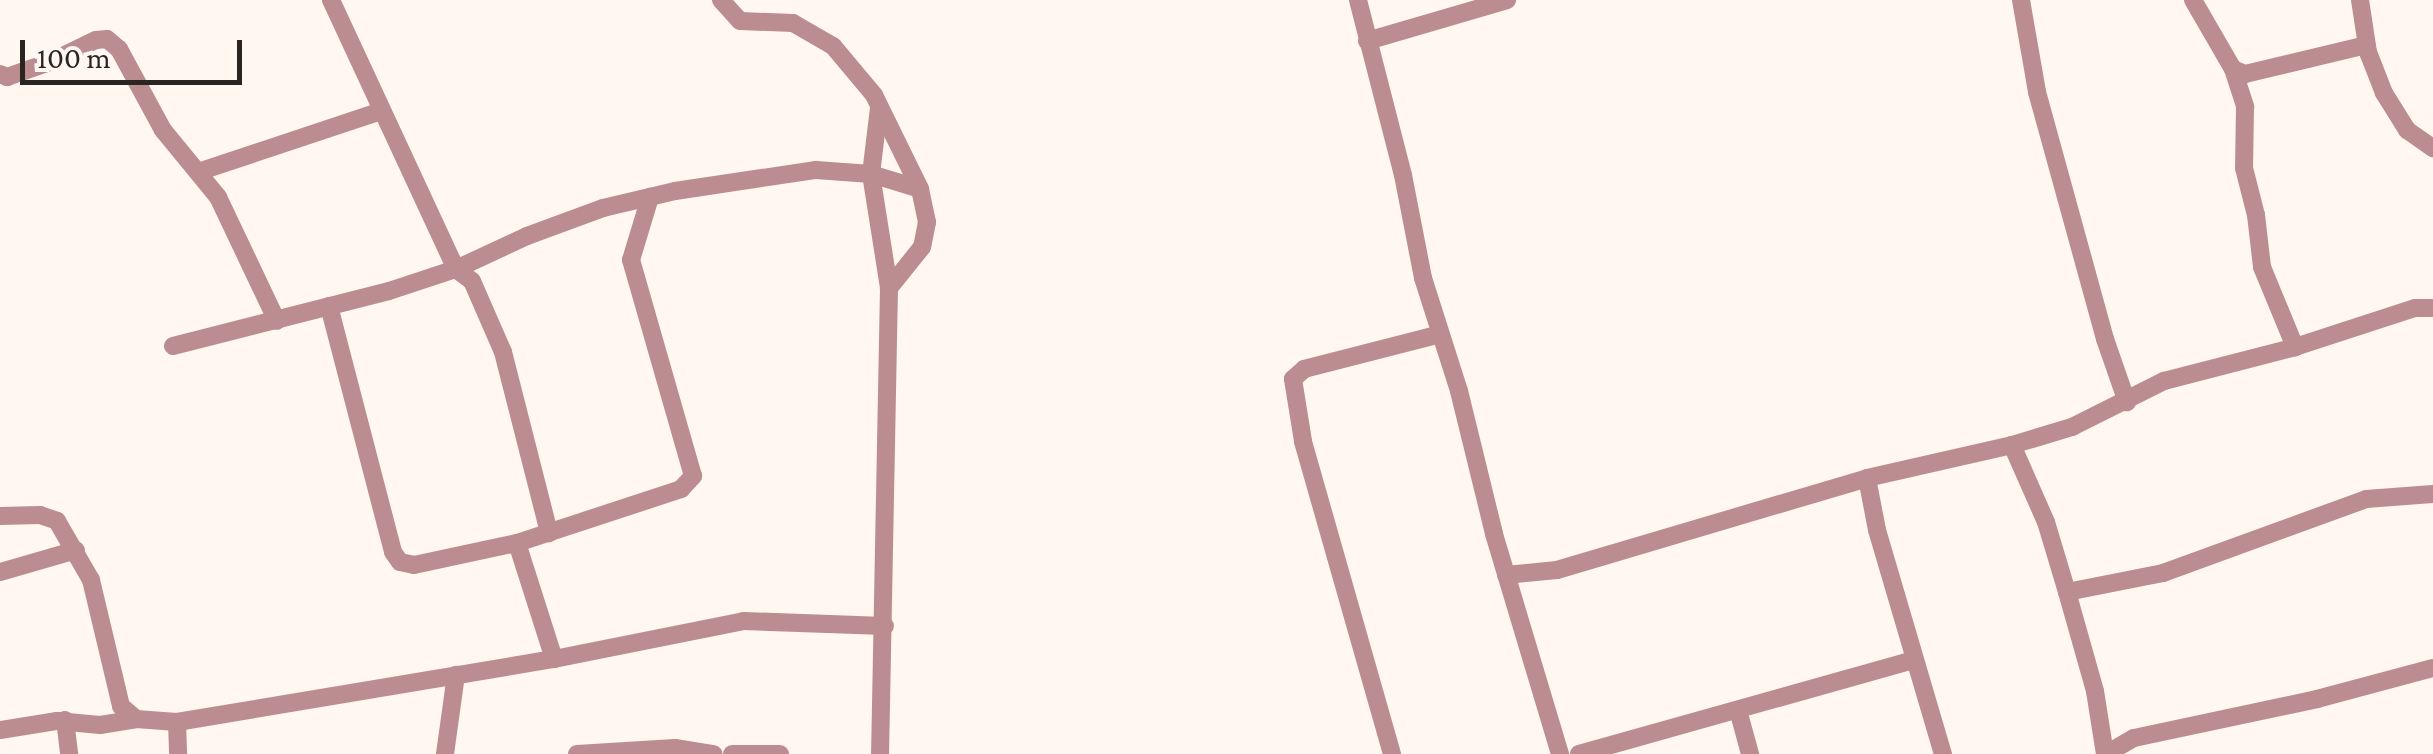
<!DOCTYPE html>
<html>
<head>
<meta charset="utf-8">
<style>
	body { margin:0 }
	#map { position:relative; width:2433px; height:754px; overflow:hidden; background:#fff7f0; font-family:"Crimson Pro",serif }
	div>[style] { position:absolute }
	.street>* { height:18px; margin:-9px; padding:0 9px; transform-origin:9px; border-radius:9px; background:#bc8d90 }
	span { translate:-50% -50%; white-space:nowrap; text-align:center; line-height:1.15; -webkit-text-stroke:8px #fff7f0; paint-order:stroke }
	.scale { position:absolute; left:20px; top:40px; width:222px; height:45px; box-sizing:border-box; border:5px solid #2a2521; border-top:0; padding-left:12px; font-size:30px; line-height:35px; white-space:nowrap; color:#2a2521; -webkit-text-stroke:8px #fff7f0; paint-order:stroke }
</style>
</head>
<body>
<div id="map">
	<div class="street">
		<div style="left:331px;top:0;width:297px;rotate:65.1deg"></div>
		<div style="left:456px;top:269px;width:20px;rotate:37deg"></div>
		<div style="left:472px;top:281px;width:77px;rotate:66.4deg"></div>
		<div style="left:503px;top:352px;width:187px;rotate:75.7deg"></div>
		<div style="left:721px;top:0;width:28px;rotate:48deg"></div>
		<div style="left:740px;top:21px;width:53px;rotate:2.2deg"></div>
		<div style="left:793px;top:23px;width:46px;rotate:29.9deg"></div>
		<div style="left:833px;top:46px;width:64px;rotate:50.1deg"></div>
		<div style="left:874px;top:95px;width:105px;rotate:63.9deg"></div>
		<div style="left:920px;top:189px;width:34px;rotate:78deg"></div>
		<div style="left:927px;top:222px;width:25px;rotate:101deg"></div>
		<div style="left:922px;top:247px;width:53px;rotate:128.8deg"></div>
		<div style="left:889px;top:288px;width:466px;rotate:91.1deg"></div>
		<div style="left:1358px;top:0;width:181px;rotate:75.6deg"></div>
		<div style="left:1403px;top:175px;width:105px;rotate:79deg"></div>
		<div style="left:1423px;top:278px;width:119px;rotate:72.3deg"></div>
		<div style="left:1459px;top:391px;width:147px;rotate:76.2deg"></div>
		<div style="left:1494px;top:534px;width:230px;rotate:73.3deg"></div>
		<div style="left:2021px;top:0;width:93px;rotate:80.1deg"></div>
		<div style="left:2037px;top:92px;width:256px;rotate:74.6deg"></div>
		<div style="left:2105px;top:339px;width:67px;rotate:70.8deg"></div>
		<div style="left:2193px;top:0;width:80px;rotate:59.9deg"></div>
		<div style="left:2233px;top:69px;width:13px;rotate:23deg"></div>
		<div style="left:2245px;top:74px;width:125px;rotate:-13.4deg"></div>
		<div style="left:2360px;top:0;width:53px;rotate:81.3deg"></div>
		<div style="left:2368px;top:52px;width:44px;rotate:68.7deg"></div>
		<div style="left:2384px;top:93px;width:44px;rotate:58.1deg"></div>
		<div style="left:2407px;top:130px;width:32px;rotate:35deg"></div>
		<div style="left:1367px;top:41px;width:146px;rotate:-16.3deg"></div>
		<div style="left:2233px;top:69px;width:40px;rotate:72deg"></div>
		<div style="left:2245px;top:107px;width:61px;rotate:90.9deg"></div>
		<div style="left:2244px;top:168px;width:49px;rotate:75.7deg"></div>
		<div style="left:2256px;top:215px;width:52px;rotate:83.4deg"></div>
		<div style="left:2262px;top:267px;width:87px;rotate:67.6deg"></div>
		<div style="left:0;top:74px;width:8px;rotate:23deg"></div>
		<div style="left:7px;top:77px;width:46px;rotate:-19.2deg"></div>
		<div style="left:50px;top:62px;width:51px;rotate:-25.6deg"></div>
		<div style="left:96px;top:40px;width:11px;rotate:-5deg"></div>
		<div style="left:107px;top:39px;width:16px;rotate:40deg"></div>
		<div style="left:119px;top:49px;width:92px;rotate:61.5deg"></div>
		<div style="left:163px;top:130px;width:87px;rotate:50.6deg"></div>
		<div style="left:218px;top:197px;width:137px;rotate:64.6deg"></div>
		<div style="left:879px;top:108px;width:66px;rotate:96.9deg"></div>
		<div style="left:871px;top:174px;width:115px;rotate:81deg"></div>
		<div style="left:201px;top:171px;width:190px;rotate:-18.4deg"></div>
		<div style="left:329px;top:306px;width:254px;rotate:75.4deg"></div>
		<div style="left:393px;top:552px;width:12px;rotate:55deg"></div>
		<div style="left:400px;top:562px;width:14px;rotate:12deg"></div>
		<div style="left:414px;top:565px;width:105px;rotate:-12.1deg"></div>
		<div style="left:517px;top:543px;width:122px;rotate:72.3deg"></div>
		<div style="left:173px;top:346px;width:223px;rotate:-14.3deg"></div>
		<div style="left:389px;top:291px;width:71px;rotate:-18.2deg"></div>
		<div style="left:456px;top:269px;width:78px;rotate:-24.9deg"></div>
		<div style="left:527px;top:236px;width:81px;rotate:-20.2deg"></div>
		<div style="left:603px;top:208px;width:74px;rotate:-13.3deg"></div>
		<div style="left:675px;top:191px;width:143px;rotate:-8.5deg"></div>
		<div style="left:816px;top:170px;width:55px;rotate:4.2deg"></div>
		<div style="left:871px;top:174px;width:51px;rotate:17deg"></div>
		<div style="left:2012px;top:445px;width:84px;rotate:66.2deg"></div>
		<div style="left:2046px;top:522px;width:73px;rotate:73.3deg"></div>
		<div style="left:2067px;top:592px;width:103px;rotate:74.2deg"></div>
		<div style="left:2095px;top:691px;width:64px;rotate:81deg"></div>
		<div style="left:1867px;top:478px;width:53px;rotate:79.1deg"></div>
		<div style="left:1877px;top:530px;width:234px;rotate:73.6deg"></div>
		<div style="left:0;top:516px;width:40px;rotate:-1.4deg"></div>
		<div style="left:40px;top:515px;width:18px;rotate:19deg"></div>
		<div style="left:57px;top:521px;width:68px;rotate:60deg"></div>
		<div style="left:91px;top:580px;width:130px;rotate:76.6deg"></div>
		<div style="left:121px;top:706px;width:20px;rotate:41deg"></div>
		<div style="left:136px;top:719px;width:41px;rotate:4.2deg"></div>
		<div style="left:177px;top:722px;width:32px;rotate:88deg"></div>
		<div style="left:517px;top:543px;width:173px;rotate:-18.2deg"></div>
		<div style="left:681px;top:489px;width:18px;rotate:-47deg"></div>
		<div style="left:693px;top:476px;width:225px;rotate:-106deg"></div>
		<div style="left:631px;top:260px;width:66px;rotate:-73.2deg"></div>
		<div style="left:0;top:572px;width:79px;rotate:-16.1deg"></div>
		<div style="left:1506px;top:575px;width:51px;rotate:-5.6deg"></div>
		<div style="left:1557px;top:570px;width:323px;rotate:-16.5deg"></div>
		<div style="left:1867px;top:478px;width:149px;rotate:-12.8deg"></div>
		<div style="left:2012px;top:445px;width:63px;rotate:-16.7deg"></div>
		<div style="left:2072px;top:427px;width:103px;rotate:-26.6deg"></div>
		<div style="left:2164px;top:381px;width:135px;rotate:-14.5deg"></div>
		<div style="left:2295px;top:347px;width:126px;rotate:-18deg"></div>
		<div style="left:2415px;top:308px;width:18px"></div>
		<div style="left:2067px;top:592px;width:98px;rotate:-11.2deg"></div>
		<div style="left:2163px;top:573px;width:216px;rotate:-20deg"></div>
		<div style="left:2366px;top:499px;width:67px;rotate:-4.3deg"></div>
		<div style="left:1738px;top:710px;width:46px;rotate:74.7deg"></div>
		<div style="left:65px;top:720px;width:34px;rotate:83deg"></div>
		<div style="left:177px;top:722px;width:382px;rotate:-9.5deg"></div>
		<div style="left:554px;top:659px;width:194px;rotate:-11.3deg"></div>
		<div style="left:744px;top:621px;width:141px;rotate:2deg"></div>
		<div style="left:0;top:730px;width:58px;rotate:-9deg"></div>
		<div style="left:57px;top:721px;width:43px;rotate:5.3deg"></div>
		<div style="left:100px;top:725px;width:36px;rotate:-9deg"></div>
		<div style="left:445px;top:754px;width:80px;rotate:-82.1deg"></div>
		<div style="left:577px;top:754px;width:98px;rotate:-3.5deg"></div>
		<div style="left:675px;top:748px;width:39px;rotate:9deg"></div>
		<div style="left:732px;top:754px;width:48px"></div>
		<div style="left:1392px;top:754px;width:325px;rotate:-105.9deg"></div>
		<div style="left:1303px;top:441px;width:63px;rotate:-99.2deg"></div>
		<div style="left:1293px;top:379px;width:15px;rotate:-42deg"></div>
		<div style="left:1304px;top:369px;width:140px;rotate:-14.4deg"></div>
		<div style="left:1579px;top:754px;width:348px;rotate:-15.7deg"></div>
		<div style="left:2106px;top:754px;width:32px;rotate:-30deg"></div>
		<div style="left:2134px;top:738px;width:187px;rotate:-12deg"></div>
		<div style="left:2317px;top:699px;width:120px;rotate:-15deg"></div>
	</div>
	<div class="scale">100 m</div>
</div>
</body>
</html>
